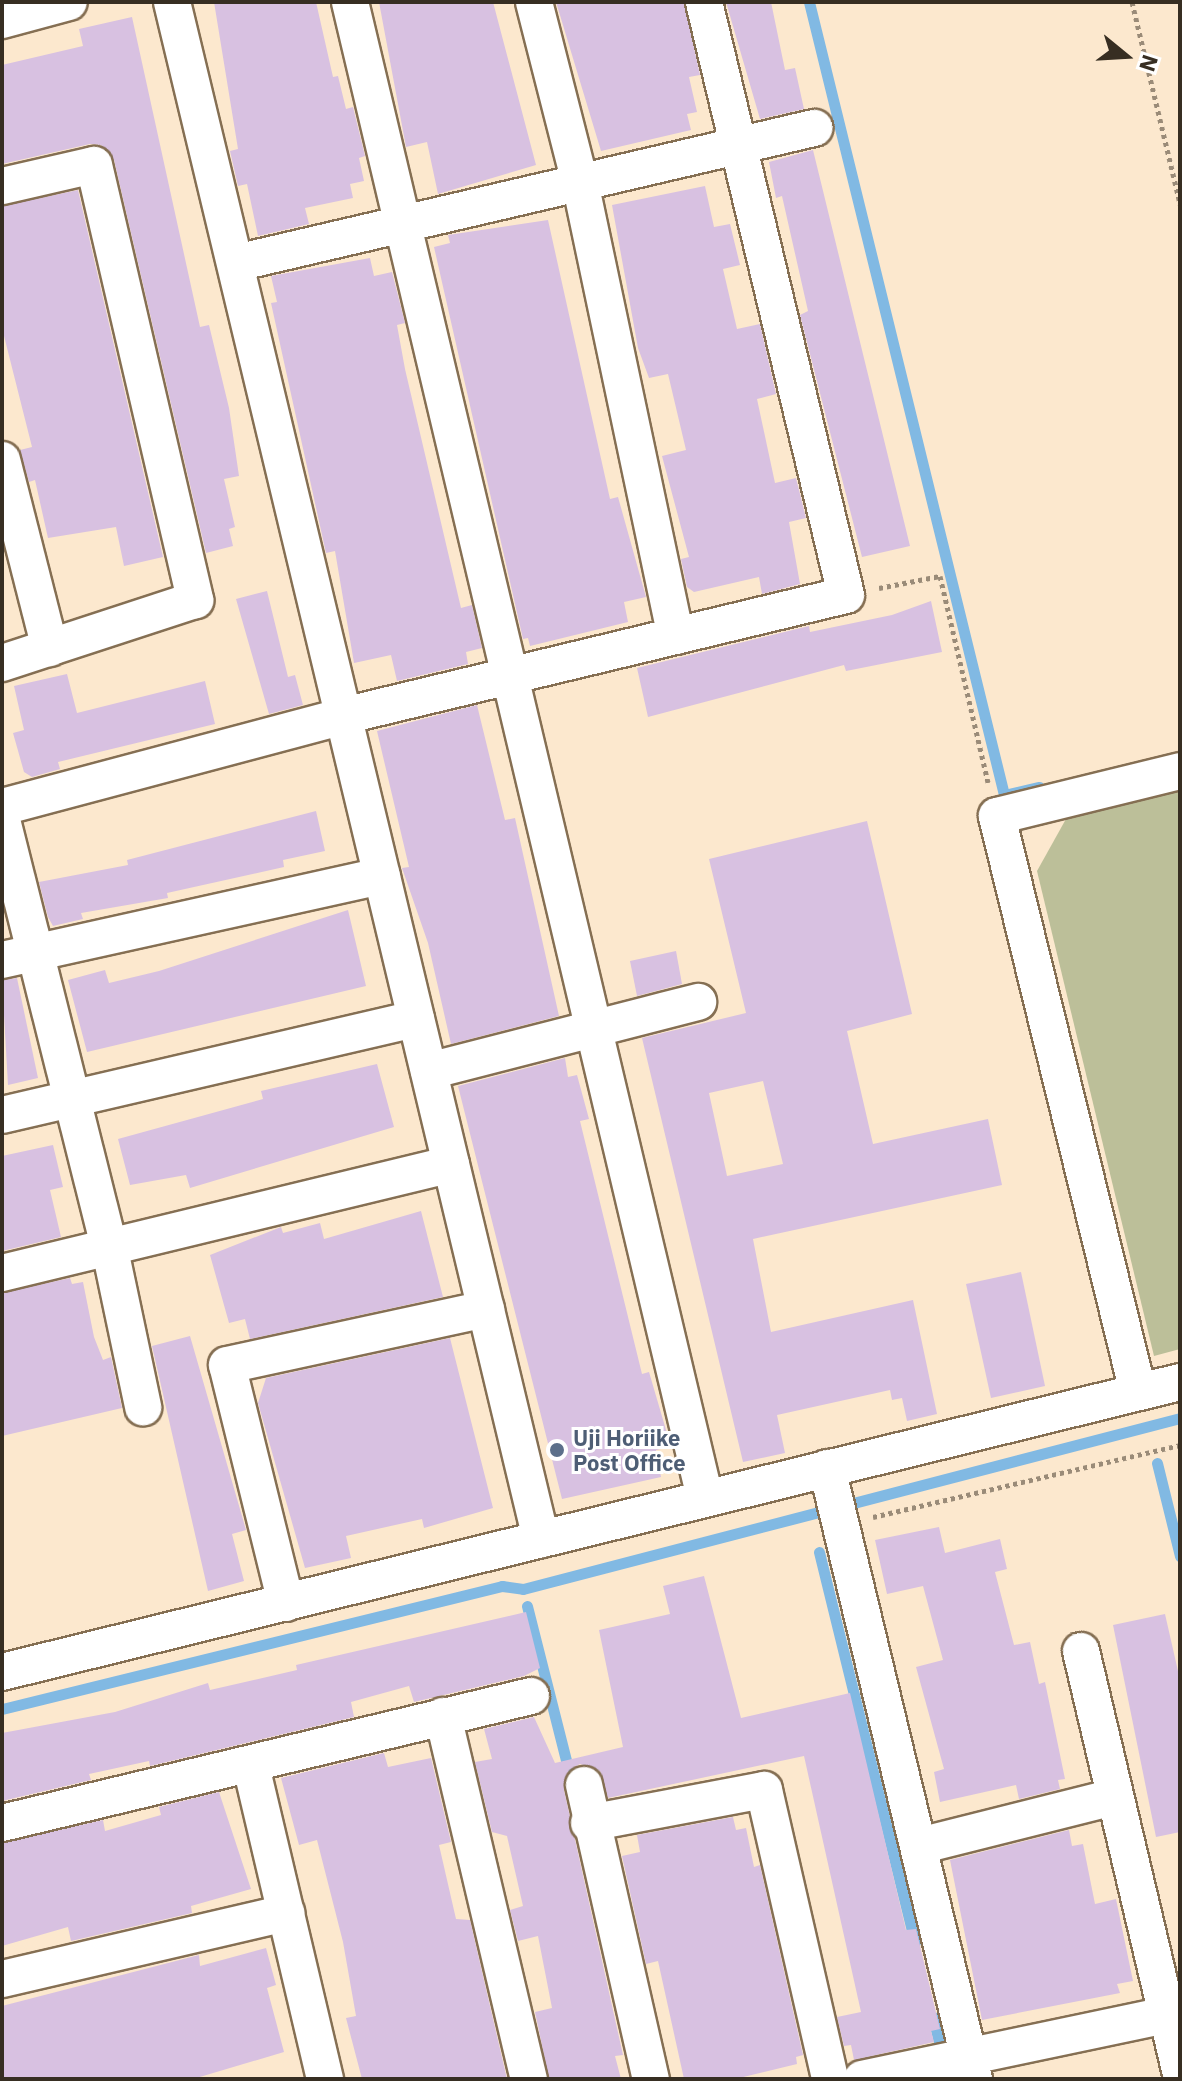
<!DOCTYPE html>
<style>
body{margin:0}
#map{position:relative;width:1182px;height:2081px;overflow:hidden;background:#fce8ce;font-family:"IBM Plex Sans",sans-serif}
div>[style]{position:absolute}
.green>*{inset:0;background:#bcbf99}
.stream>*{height:11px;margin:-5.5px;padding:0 5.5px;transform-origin:5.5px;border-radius:5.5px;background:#81b9e3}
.building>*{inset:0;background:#d8c1e1}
.path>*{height:5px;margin-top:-2.5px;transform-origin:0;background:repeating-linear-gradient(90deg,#9a8b78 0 4px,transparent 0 8px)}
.roads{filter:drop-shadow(2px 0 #856f53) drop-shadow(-2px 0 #856f53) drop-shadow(0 2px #856f53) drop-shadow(0 -2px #856f53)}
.street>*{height:36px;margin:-18px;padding:0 18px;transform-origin:18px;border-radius:18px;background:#fff}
.dots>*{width:22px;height:22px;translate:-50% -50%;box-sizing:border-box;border:4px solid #fff;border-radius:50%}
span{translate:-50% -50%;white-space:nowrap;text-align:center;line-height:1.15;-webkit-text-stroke:6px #fff;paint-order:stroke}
.service-label{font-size:22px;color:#4e5e75;font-weight:700}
.left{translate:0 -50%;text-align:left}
.frame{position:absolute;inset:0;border:4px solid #372e22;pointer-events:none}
.north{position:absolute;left:1086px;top:16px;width:80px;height:80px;-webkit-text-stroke:6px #fff;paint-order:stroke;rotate:108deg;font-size:22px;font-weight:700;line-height:32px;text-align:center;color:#372e22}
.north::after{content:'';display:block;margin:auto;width:28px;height:36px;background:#372e22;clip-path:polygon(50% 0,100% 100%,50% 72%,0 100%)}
</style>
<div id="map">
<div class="green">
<div style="clip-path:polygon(1180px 788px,1180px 1349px,1154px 1356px,1037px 871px,1071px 810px)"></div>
</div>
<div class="stream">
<div style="left:809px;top:2px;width:817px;rotate:76.18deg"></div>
<div style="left:1004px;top:795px;width:36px;rotate:-13deg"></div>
<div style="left:1157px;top:1463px;width:96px;rotate:76.1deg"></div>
<div style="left:819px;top:1552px;width:402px;rotate:76.2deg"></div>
<div style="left:527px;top:1606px;width:188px;rotate:75.8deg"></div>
<div style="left:2px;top:1709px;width:515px;rotate:-13.82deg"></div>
<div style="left:502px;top:1586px;width:21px;rotate:8deg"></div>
<div style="left:523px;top:1589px;width:679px;rotate:-14.59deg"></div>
<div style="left:933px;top:2017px;width:43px;rotate:76.6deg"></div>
</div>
<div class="building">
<div style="clip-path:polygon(214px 2px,316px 2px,333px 77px,338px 76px,346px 109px,353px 107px,365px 156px,359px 158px,364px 181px,350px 184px,353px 198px,305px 208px,309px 224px,258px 236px,247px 184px,238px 186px,230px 151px,238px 149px)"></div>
<div style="clip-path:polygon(379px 2px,493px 2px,536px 165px,438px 194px,427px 142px,406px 147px)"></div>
<div style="clip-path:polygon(556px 2px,684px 2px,700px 75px,689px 77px,697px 112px,687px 114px,691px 130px,601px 151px)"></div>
<div style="clip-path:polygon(726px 2px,771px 2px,785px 70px,795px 68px,804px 109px,760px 119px)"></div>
<div style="clip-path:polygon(132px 17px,200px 327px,209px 325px,229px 408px,239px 476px,224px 479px,235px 527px,229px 529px,233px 546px,206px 553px,114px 160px,101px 145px,90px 144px,2px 164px,2px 65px,83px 46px,79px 29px)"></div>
<div style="clip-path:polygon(813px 150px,910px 546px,862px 557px,800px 315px,808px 311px,782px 196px,776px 198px,769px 162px)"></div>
<div style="clip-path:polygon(705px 186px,714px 227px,730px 224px,740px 265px,723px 269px,737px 329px,760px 324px,776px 394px,757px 399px,775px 483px,796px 478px,806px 518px,789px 522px,800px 584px,762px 594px,759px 577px,694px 592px,687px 587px,681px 559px,689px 557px,662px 456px,686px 450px,668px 374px,649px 378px,638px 348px,612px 205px)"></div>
<div style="clip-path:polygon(78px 190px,163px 557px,124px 566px,116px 527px,48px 538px,35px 480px,29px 482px,20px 450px,32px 447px,2px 328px,2px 206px)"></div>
<div style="clip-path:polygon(548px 220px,610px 499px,618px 497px,646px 597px,624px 602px,628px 622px,530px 646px,528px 638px,523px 639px,434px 247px,450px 243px,448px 235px)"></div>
<div style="clip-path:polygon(370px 258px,374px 276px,392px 272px,405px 323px,397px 325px,405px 369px,461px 608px,472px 605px,482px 648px,466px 652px,468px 664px,397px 681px,391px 655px,354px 663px,335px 551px,326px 553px,271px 303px,277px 302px,271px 276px)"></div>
<div style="clip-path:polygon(267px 591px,288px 677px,295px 675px,303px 705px,269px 714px,236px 599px)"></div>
<div style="clip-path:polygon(931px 601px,942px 652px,846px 671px,844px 665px,648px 717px,637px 668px,809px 626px,810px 632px,892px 615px)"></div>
<div style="clip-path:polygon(67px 674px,77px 713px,205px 681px,215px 724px,58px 762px,60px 769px,32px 777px,24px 772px,13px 733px,24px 730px,14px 686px)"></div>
<div style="clip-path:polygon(477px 705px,505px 820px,515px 818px,559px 1016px,451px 1044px,428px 943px,402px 868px,409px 867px,377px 731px)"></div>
<div style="clip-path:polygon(316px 811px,325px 851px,283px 860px,284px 867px,167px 893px,168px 898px,81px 913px,83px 919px,53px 926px,48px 917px,39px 882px,128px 865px,127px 860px)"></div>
<div style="clip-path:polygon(evenodd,867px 821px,912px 1014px,847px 1031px,873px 1144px,988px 1119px,1002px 1185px,753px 1239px,771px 1332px,913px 1300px,937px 1414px,907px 1421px,902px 1398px,892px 1400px,890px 1390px,777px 1415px,785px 1453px,743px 1462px,642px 1038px,746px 1013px,709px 859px,867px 821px,763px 1081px,783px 1164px,727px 1176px,709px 1093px,763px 1081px)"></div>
<div style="clip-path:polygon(348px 910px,366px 986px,87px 1052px,68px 980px,105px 970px,109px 983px,159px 971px)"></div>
<div style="clip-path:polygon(676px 951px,682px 984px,637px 996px,630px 961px)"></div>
<div style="clip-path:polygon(17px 978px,38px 1078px,8px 1085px,2px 980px)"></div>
<div style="clip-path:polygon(565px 1058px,568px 1077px,577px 1075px,589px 1119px,580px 1121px,642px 1374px,649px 1372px,671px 1447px,656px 1450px,661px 1477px,562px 1499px,458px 1086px)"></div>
<div style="clip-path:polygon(377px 1064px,394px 1127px,190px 1188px,186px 1175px,130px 1185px,118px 1139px,263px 1099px,261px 1091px)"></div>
<div style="clip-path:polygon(53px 1145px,63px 1187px,50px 1190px,61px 1237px,2px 1251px,2px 1156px)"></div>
<div style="clip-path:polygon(421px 1211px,443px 1297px,250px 1339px,245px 1319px,229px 1323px,210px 1255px,281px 1227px,283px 1233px,320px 1223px,324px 1239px)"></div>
<div style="clip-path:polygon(1021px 1272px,1045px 1386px,991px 1398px,966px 1284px)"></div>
<div style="clip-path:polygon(70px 1278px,72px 1284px,83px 1282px,94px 1337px,103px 1360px,111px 1357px,122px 1408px,2px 1436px,2px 1293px)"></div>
<div style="clip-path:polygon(190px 1336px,246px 1530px,232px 1534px,244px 1581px,208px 1591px,152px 1346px)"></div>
<div style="clip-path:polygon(450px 1338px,493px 1508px,424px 1528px,422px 1519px,346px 1536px,351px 1558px,305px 1568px,258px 1403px,266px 1378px)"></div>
<div style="clip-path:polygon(939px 1527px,945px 1553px,1000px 1539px,1007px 1569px,995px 1572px,1014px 1645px,1030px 1642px,1039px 1684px,1045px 1682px,1065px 1779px,1058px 1780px,1060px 1789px,1019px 1799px,1016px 1785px,940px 1802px,934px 1772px,944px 1769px,916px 1667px,943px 1660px,923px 1586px,887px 1594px,875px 1540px)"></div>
<div style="clip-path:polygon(704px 1576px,741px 1718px,850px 1693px,906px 1930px,916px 1929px,940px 2029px,931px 2031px,934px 2042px,854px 2060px,851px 2045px,844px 2046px,837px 2017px,861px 2012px,804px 1756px,608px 1798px,600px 1771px,580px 1764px,569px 1770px,564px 1790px,623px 2055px,615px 2056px,621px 2079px,549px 2079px,535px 2012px,552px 2008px,538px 1936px,518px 1941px,510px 1910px,523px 1906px,507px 1836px,492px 1832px,475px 1762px,492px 1759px,484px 1729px,534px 1717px,555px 1763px,623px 1747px,599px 1630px,670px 1614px,663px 1586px)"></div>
<div style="clip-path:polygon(526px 1612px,540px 1668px,524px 1676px,414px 1702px,409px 1686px,351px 1702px,354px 1717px,150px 1766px,149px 1761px,89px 1774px,91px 1780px,2px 1801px,2px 1733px,115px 1712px,208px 1683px,210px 1690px,297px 1670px,296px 1665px)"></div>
<div style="clip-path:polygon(1165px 1614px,1180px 1680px,1180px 1832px,1156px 1837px,1113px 1625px)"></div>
<div style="clip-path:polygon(384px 1753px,388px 1767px,431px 1758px,451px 1842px,439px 1845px,456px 1919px,470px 1920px,507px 2079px,362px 2079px,346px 2018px,356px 2016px,343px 1942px,317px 1840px,299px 1845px,281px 1778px)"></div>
<div style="clip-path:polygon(219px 1792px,251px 1889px,191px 1906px,192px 1913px,71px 1941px,68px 1927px,2px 1946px,2px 1843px,103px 1820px,105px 1831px,161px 1815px,159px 1807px)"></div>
<div style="clip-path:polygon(733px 1817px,736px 1830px,746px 1828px,754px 1867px,760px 1865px,803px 2055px,796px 2057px,797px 2064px,735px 2079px,684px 2079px,658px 1961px,646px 1964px,622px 1856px,640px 1852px,637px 1835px)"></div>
<div style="clip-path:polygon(1069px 1830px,1072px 1846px,1083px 1844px,1095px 1904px,1116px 1899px,1133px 1981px,1117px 1984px,1120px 1993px,982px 2020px,950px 1860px)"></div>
<div style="clip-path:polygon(266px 1948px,276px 1985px,267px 1988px,284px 2052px,193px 2079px,2px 2079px,2px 2006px,199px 1955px,200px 1966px)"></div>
</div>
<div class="path">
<div style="left:1132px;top:2px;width:208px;rotate:76.6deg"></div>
<div style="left:879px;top:588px;width:62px;rotate:-11.1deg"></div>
<div style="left:940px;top:576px;width:212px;rotate:76.9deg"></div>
<div style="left:873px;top:1517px;width:315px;rotate:-13.2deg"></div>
</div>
<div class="roads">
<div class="street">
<div style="left:172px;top:2px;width:1581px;rotate:76.5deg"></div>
<div style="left:350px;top:2px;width:1538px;rotate:76.65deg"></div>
<div style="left:534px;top:2px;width:186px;rotate:75.7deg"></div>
<div style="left:580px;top:182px;width:464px;rotate:78.1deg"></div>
<div style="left:2px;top:20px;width:69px;rotate:-15deg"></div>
<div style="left:2px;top:186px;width:94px;rotate:-12.9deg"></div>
<div style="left:94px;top:165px;width:447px;rotate:76.9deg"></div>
<div style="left:195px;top:600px;width:203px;rotate:161.9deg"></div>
<div style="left:236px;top:263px;width:594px;rotate:-13.15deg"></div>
<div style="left:2px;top:460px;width:194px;rotate:75.7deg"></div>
<div style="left:2px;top:807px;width:353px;rotate:-14.9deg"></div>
<div style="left:343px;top:716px;width:517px;rotate:-13.53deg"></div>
<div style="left:846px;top:595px;width:610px;rotate:-103.47deg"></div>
<div style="left:2px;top:820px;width:438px;rotate:75.9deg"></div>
<div style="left:109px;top:1245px;width:166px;rotate:78.1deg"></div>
<div style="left:2px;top:960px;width:389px;rotate:-12.5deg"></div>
<div style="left:429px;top:1071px;width:278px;rotate:-14.4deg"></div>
<div style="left:2px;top:1115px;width:425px;rotate:-13.1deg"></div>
<div style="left:2px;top:1273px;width:462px;rotate:-13.6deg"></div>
<div style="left:1138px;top:1392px;width:593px;rotate:-103.76deg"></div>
<div style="left:997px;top:816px;width:188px;rotate:-13.8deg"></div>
<div style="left:827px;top:1468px;width:628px;rotate:76.47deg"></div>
<div style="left:286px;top:1603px;width:245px;rotate:-103.9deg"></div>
<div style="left:227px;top:1365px;width:265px;rotate:-12.2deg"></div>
<div style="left:1081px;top:1651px;width:432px;rotate:76.7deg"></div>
<div style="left:2px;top:1672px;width:1213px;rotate:-13.83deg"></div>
<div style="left:443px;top:1716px;width:373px;rotate:76.7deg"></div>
<div style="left:251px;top:1766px;width:322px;rotate:76.7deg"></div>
<div style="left:584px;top:1785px;width:302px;rotate:77.2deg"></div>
<div style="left:2px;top:1823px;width:544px;rotate:-13.5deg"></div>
<div style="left:589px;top:1823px;width:178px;rotate:-10.7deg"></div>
<div style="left:764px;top:1790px;width:296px;rotate:77.1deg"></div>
<div style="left:919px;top:1846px;width:201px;rotate:-14.1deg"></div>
<div style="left:2px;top:1979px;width:292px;rotate:-13.1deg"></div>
<div style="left:862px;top:2079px;width:325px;rotate:-11.9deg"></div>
</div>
</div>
<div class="dots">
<div style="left:557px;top:1450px;background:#5c6f8a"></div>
</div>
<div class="service-label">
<span class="left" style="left:573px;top:1450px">Uji Horiike<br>Post Office</span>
</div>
<div class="frame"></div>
<div class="north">N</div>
</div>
